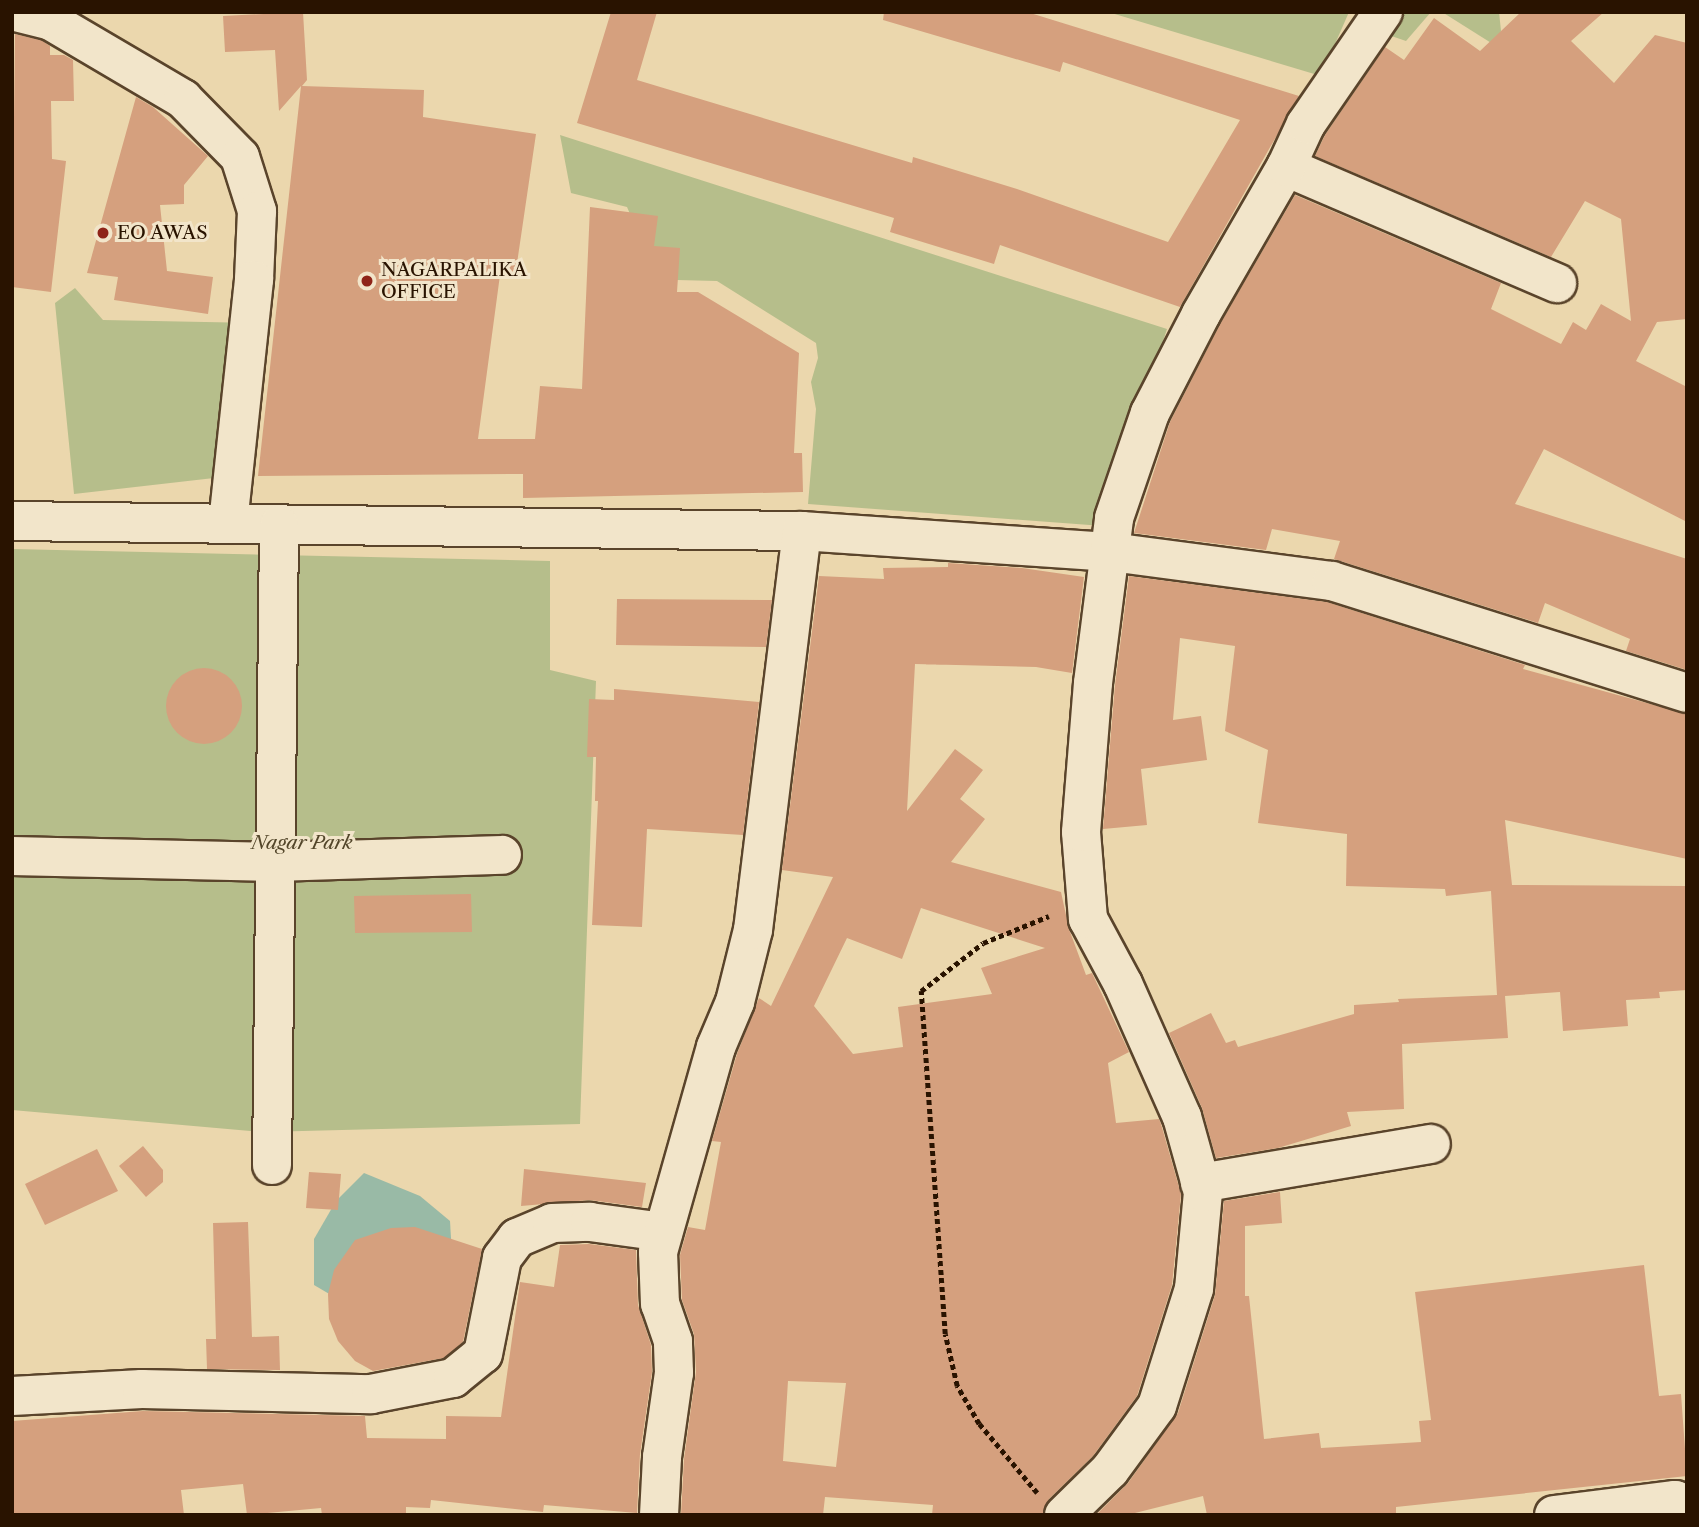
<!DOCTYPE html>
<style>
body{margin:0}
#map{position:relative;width:1699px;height:1527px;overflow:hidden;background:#ebd7ad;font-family:"Libre Caslon Text",serif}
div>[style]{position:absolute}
.green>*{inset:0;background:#b6be8b}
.water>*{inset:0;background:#99baa6}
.building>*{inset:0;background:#d5a07e}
.round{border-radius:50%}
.path>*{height:4.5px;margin-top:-2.25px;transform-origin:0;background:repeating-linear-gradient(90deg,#291300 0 5px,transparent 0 8.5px)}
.roads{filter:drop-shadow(2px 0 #5a442b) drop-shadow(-2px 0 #5a442b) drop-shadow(0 2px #5a442b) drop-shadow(0 -2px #5a442b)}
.minor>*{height:38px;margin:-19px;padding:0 19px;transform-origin:19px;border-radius:19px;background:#f2e5ca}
.dots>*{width:19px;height:19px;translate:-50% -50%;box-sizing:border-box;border:4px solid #f2e5ca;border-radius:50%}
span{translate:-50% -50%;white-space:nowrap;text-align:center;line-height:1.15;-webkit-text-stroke:6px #f2e5ca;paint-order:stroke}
.poi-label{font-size:19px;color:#291300}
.left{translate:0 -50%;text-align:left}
.park-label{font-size:19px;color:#53462a;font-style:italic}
.frame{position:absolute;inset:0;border:14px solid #291300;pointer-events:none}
</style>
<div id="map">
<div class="green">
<div style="clip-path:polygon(1108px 12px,1349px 12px,1321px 76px)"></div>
<div style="clip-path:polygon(1366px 12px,1431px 12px,1406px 41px,1359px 25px)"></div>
<div style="clip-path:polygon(1442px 12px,1499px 12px,1501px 31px,1496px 46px)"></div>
<div style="clip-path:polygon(560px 135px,1167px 329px,1103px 526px,808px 504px,816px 409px,811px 382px,818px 358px,816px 343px,717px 281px,677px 280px,652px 265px,627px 207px,571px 193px)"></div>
<div style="clip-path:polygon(75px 288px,103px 320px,260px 323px,249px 474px,74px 494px,55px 303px)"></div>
<div style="clip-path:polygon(12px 549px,550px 561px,550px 670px,596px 681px,580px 1124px,263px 1132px,12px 1110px)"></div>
</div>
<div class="water">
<div style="clip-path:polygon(364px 1173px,420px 1196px,450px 1221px,453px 1273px,331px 1295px,314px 1285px,314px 1239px,336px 1201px)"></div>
</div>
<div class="building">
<div style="clip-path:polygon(303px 12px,307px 80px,302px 86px,424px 90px,423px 117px,536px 134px,515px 277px,500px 275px,478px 439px,535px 439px,540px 386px,582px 389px,590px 207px,658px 216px,654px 246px,680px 248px,677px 292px,698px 292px,799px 353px,794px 453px,802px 453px,803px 492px,523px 498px,523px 474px,258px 476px,301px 86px,279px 111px,275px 50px,225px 52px,223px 16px)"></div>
<div style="clip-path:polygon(611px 12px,657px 12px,637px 80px,912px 163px,913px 157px,1017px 189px,1168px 242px,1240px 120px,1063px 62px,1060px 72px,883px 20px,884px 12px,1027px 12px,1299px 96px,1180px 307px,1000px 245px,994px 264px,890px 232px,894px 218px,577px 123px)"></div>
<div style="clip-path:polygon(1521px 12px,1604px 12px,1571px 41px,1614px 83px,1655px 35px,1687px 43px,1687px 319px,1657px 322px,1636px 361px,1687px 387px,1687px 522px,1544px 449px,1515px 504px,1687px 559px,1687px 670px,1626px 651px,1630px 639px,1545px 603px,1538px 623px,1334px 559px,1340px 541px,1272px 529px,1266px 550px,1134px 533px,1170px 422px,1220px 324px,1295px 195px,1501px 283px,1491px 309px,1561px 344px,1573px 322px,1586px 330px,1601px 304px,1631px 321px,1621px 219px,1585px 201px,1551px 257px,1315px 156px,1325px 135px,1385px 47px,1404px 60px,1434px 18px,1480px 51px)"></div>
<div style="clip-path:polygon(15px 34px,41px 40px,50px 46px,50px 55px,64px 55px,73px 60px,74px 101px,51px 101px,52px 159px,66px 161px,51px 292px,12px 287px)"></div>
<div style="clip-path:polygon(136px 97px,153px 107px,208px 156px,184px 185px,184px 204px,160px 205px,167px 271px,213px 277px,208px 314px,114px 300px,118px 277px,87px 273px)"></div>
<div style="clip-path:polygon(evenodd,948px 563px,1022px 568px,1084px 577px,1072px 673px,1036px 667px,915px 664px,907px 811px,955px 749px,983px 770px,960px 799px,985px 819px,951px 862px,1061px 892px,1069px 929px,1086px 975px,1092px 973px,1129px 1052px,1108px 1063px,1116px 1123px,1159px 1119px,1161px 1124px,1181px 1194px,1172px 1285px,1137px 1396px,1093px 1456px,1049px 1499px,1043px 1515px,932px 1515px,933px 1505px,825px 1497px,823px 1515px,681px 1515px,684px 1459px,696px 1372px,694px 1334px,682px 1300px,680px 1255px,688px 1227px,705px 1230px,721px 1142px,712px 1141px,737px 1054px,759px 998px,771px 1006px,833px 877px,782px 870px,819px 576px,884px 579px,883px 568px,948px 567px,948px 563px,921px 908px,1045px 948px,981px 968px,992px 994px,898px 1007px,903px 1047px,853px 1054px,814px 1006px,847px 938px,902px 959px,921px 908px,948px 563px,788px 1381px,846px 1383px,836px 1467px,783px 1461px,788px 1381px)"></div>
<div style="clip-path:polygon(1129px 576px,1327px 602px,1525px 665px,1523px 669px,1687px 714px,1687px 859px,1505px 820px,1512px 885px,1687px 886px,1687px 990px,1659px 992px,1660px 998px,1626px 1000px,1628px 1026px,1563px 1031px,1560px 992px,1505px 996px,1508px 1038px,1402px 1044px,1404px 1109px,1347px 1112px,1351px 1126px,1278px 1148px,1216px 1158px,1202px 1108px,1169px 1033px,1211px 1013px,1226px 1043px,1235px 1040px,1238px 1047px,1354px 1014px,1354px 1005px,1399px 1002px,1398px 999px,1497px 995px,1491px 891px,1446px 896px,1445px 889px,1346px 886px,1347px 834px,1258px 823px,1268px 750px,1225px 731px,1235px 646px,1180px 638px,1173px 720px,1201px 716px,1207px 760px,1141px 769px,1147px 825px,1103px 829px,1115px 685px)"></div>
<div style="clip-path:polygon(617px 599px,772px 600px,766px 647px,616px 645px)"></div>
<div class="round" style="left:166px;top:668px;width:76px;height:76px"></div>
<div style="clip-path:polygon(614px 689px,759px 702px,743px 835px,647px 829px,642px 927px,592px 925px,598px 801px,595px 801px,596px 757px,587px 757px,589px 699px,614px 700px)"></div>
<div style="clip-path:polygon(471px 894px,472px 932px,355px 933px,354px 896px)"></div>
<div style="clip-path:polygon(143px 1146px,163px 1170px,163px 1182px,146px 1197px,119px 1166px)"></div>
<div style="clip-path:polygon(97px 1149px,118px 1191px,45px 1225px,25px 1184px)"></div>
<div style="clip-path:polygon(524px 1169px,646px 1183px,642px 1207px,590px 1200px,521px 1206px)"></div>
<div style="clip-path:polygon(309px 1172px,341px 1174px,338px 1210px,306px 1208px)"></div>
<div style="clip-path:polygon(1280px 1192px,1282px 1223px,1245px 1226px,1245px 1296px,1249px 1296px,1264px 1439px,1319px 1433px,1321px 1448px,1421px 1442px,1419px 1421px,1431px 1420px,1415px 1292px,1644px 1265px,1659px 1396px,1681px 1394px,1687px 1476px,1396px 1507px,1396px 1513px,1207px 1515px,1203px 1496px,1127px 1515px,1096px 1515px,1128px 1483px,1178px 1413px,1215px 1295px,1224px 1201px)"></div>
<div style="clip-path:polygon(248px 1222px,252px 1337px,279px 1336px,280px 1370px,207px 1369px,206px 1339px,216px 1339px,213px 1223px)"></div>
<div style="clip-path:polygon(415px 1227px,482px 1249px,463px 1342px,444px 1358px,373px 1371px,355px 1361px,338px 1341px,329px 1319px,328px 1294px,334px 1270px,355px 1240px,391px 1228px)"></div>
<div style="clip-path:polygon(589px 1244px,636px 1250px,638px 1305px,651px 1345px,652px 1372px,640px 1454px,637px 1513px,544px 1505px,543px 1512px,431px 1500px,430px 1508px,406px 1507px,406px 1515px,322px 1515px,321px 1508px,247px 1515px,243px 1484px,181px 1490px,184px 1515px,12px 1515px,12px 1421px,143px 1411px,365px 1416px,367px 1438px,446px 1439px,446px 1416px,501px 1417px,520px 1282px,554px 1287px,560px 1245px)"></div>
</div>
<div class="path">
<div style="left:1037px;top:1493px;width:90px;rotate:-130deg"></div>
<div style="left:979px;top:1424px;width:44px;rotate:-120.1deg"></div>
<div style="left:957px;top:1386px;width:53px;rotate:-103deg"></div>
<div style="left:945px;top:1334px;width:344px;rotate:-94deg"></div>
<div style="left:921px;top:991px;width:78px;rotate:-37.7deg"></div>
<div style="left:983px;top:943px;width:71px;rotate:-22.2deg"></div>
</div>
<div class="roads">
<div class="minor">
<div style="left:16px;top:12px;width:34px;rotate:14deg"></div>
<div style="left:49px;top:20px;width:156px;rotate:30.5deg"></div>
<div style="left:183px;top:99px;width:81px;rotate:45.5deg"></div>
<div style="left:240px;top:157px;width:57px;rotate:72.5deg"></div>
<div style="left:257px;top:211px;width:69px;rotate:92.5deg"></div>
<div style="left:254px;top:280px;width:245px;rotate:96.1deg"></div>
<div style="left:1286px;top:167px;width:295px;rotate:23.2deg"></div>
<div style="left:12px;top:521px;width:790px;rotate:0.73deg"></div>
<div style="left:802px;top:531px;width:310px;rotate:3.9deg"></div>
<div style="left:1111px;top:552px;width:223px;rotate:7.5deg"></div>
<div style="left:1332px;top:581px;width:372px;rotate:17.5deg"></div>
<div style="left:12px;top:856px;width:263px;rotate:1.3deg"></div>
<div style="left:275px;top:862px;width:227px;rotate:-1.8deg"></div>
<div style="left:272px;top:1165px;width:640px;rotate:-89.37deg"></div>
<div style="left:1200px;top:1183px;width:234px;rotate:-9.6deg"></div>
<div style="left:12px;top:1396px;width:130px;rotate:-3.1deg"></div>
<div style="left:142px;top:1389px;width:229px;rotate:1.3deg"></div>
<div style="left:371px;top:1394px;width:84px;rotate:-11deg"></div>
<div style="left:453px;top:1378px;width:38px;rotate:-39deg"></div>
<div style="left:483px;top:1354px;width:98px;rotate:-78.8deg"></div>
<div style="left:502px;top:1258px;width:25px;rotate:-53deg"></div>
<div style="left:517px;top:1238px;width:38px;rotate:-23deg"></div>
<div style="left:552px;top:1223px;width:38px;rotate:-2deg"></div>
<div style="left:590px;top:1222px;width:74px;rotate:7.8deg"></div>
<div style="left:659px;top:1515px;width:58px;rotate:-87deg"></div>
<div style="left:662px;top:1457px;width:85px;rotate:-81.9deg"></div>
<div style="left:674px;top:1373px;width:32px;rotate:-92deg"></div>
<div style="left:673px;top:1341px;width:39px;rotate:-109deg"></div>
<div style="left:660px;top:1304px;width:52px;rotate:-92.2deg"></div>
<div style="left:658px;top:1252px;width:213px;rotate:-74.2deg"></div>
<div style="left:716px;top:1047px;width:49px;rotate:-67.1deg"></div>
<div style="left:735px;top:1002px;width:74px;rotate:-76deg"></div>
<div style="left:753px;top:930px;width:402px;rotate:-83deg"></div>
<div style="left:1064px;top:1515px;width:64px;rotate:-44.4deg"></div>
<div style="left:1110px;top:1470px;width:79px;rotate:-53.7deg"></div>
<div style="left:1157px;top:1406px;width:123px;rotate:-72.5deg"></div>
<div style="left:1194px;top:1289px;width:97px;rotate:-84.7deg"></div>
<div style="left:1203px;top:1192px;width:78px;rotate:-105.6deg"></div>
<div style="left:1182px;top:1117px;width:145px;rotate:-113.9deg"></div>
<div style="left:1123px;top:984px;width:74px;rotate:-118.3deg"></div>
<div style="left:1088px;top:919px;width:87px;rotate:-94.6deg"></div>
<div style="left:1081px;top:832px;width:149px;rotate:-85.4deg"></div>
<div style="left:1093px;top:683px;width:166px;rotate:-82.7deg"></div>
<div style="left:1114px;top:518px;width:111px;rotate:-71.1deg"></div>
<div style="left:1150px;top:413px;width:111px;rotate:-62.7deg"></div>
<div style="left:1201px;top:314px;width:170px;rotate:-60deg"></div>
<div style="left:1286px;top:167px;width:47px;rotate:-65.1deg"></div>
<div style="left:1306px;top:124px;width:136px;rotate:-55.5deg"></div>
<div style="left:1554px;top:1515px;width:122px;rotate:-7.1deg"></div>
<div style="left:1675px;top:1500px;width:13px;rotate:18deg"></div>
</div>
</div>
<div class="dots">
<div style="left:103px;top:233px;background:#8f2418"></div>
<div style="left:367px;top:281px;background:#8f2418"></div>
</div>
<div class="poi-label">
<span class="left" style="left:117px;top:233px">EO AWAS</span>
<span class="left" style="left:381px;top:281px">NAGARPALIKA<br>OFFICE</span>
</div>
<div class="park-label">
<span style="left:302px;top:843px">Nagar Park</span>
</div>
<div class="frame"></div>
</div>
